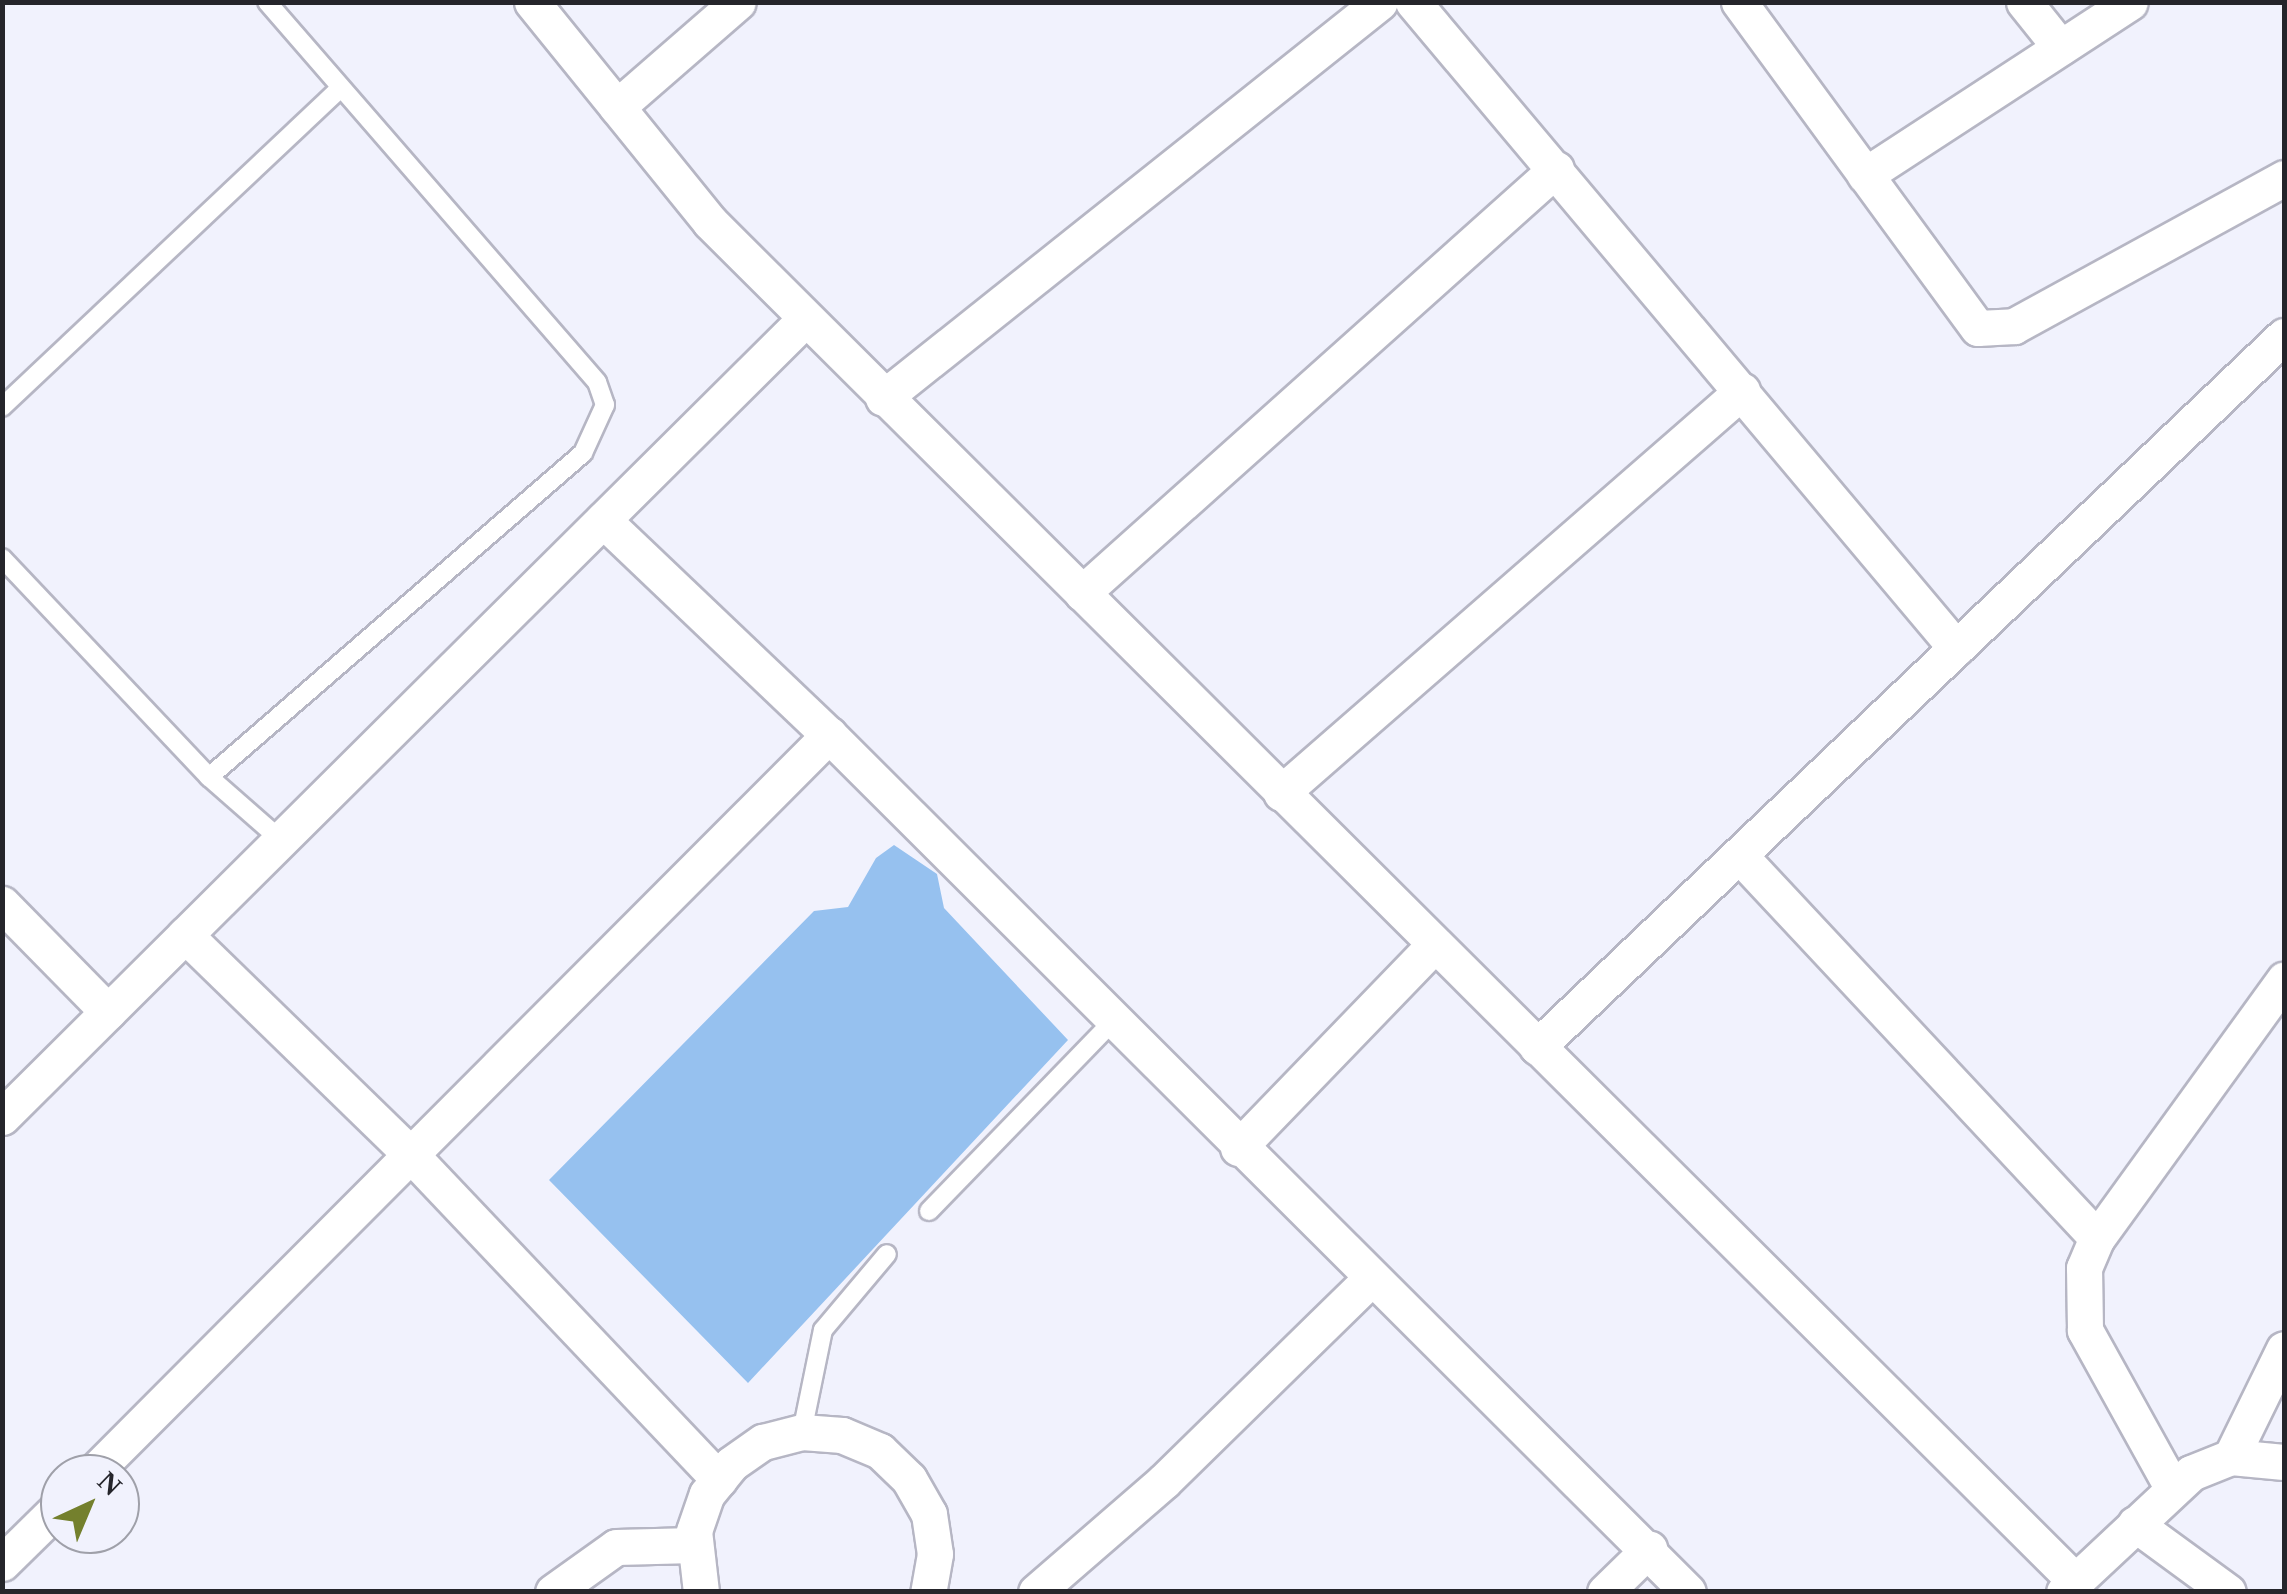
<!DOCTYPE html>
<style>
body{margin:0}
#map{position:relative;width:2287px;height:1594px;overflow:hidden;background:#f1f2fd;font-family:"Times New Roman",serif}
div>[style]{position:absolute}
.building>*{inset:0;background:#96c1ef}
.roads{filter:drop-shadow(2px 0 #b6b6c4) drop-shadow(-2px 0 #b6b6c4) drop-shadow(0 2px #b6b6c4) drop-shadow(0 -2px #b6b6c4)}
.lane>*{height:18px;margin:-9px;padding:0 9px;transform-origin:9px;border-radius:9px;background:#fff}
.street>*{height:35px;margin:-17.5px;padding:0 17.5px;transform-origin:17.5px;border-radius:17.5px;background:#fff}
span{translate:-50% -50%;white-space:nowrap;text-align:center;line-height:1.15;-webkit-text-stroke:8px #f1f2fd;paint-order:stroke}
.frame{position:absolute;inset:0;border:5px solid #25252b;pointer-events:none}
.north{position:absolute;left:40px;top:1454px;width:100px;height:100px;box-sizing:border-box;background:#f1f2fd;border:2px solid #9fa0a9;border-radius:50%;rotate:44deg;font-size:28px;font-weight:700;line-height:40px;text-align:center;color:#25252b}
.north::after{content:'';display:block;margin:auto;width:35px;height:45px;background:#74802d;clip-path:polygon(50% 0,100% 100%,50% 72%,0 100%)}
</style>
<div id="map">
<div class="building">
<div style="clip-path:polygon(894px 845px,937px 874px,944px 908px,1068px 1040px,748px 1383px,549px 1180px,814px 911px,848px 907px,876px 858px)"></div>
</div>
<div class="roads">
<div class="lane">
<div style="left:2px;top:407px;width:465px;rotate:-43.3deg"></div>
<div style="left:2px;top:558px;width:301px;rotate:46.6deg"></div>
<div style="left:209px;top:777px;width:96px;rotate:41.2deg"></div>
<div style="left:209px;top:777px;width:495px;rotate:-40.9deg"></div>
<div style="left:583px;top:453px;width:53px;rotate:-65.4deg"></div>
<div style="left:605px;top:405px;width:24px;rotate:-109deg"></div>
<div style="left:597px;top:382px;width:503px;rotate:-130.97deg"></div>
<div style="left:929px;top:1211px;width:264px;rotate:-45.9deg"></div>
<div style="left:802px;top:1432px;width:104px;rotate:-78.4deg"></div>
<div style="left:823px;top:1330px;width:99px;rotate:-49.9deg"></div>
</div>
<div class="street">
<div style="left:532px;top:2px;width:283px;rotate:51deg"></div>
<div style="left:710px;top:222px;width:1925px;rotate:44.87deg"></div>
<div style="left:1413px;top:2px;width:844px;rotate:49.95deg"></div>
<div style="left:1739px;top:2px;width:404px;rotate:53.8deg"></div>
<div style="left:1978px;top:328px;width:36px;rotate:-3deg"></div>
<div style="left:2014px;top:326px;width:308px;rotate:-28.7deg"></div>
<div style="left:2024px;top:2px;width:58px;rotate:51.3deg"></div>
<div style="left:617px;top:107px;width:160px;rotate:-41deg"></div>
<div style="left:1865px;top:175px;width:316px;rotate:-33.1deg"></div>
<div style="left:883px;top:398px;width:635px;rotate:-38.55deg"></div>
<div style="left:603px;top:520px;width:312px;rotate:43.6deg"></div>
<div style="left:1082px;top:593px;width:636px;rotate:-41.81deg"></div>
<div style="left:1281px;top:793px;width:612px;rotate:-41.09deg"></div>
<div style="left:1739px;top:855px;width:524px;rotate:46.93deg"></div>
<div style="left:2px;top:904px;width:151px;rotate:45.5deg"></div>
<div style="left:185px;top:935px;width:317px;rotate:44.2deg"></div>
<div style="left:412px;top:1156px;width:446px;rotate:46.5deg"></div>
<div style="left:1537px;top:1047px;width:1031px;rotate:-43.59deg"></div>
<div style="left:2px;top:1117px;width:1133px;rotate:-44.82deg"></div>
<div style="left:1238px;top:1148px;width:282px;rotate:-46deg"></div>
<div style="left:2231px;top:1457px;width:120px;rotate:-63.9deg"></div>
<div style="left:92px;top:1474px;width:1044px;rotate:-45.08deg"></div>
<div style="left:829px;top:735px;width:1213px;rotate:44.93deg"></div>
<div style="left:2173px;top:1489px;width:182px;rotate:-119deg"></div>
<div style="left:2085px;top:1330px;width:62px;rotate:-90.9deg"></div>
<div style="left:2084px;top:1268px;width:33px;rotate:-67deg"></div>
<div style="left:2097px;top:1238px;width:319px;rotate:-54.1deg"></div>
<div style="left:2135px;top:1524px;width:115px;rotate:36.2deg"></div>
<div style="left:2px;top:1563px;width:81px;rotate:-44.5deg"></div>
<div style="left:553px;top:1592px;width:77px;rotate:-35.5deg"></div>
<div style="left:616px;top:1547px;width:78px;rotate:-1.5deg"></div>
<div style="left:701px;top:1592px;width:61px;rotate:-96.5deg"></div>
<div style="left:694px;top:1531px;width:39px;rotate:-71deg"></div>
<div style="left:707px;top:1494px;width:38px;rotate:-51deg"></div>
<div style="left:731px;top:1464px;width:39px;rotate:-35deg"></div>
<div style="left:763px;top:1442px;width:40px;rotate:-14.4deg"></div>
<div style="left:802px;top:1432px;width:40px;rotate:4.3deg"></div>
<div style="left:842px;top:1435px;width:41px;rotate:22.8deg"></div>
<div style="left:880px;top:1451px;width:40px;rotate:44deg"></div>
<div style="left:909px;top:1479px;width:40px;rotate:60.3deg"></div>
<div style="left:929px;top:1514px;width:40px;rotate:81.5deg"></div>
<div style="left:935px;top:1554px;width:39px;rotate:100deg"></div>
<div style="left:1036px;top:1592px;width:169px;rotate:-40.9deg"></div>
<div style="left:1164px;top:1481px;width:287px;rotate:-44.4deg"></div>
<div style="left:1605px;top:1592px;width:62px;rotate:-44.3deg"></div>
<div style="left:2064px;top:1592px;width:174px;rotate:-43.1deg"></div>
<div style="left:2191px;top:1473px;width:43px;rotate:-21.8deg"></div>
<div style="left:2231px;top:1457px;width:53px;rotate:5.4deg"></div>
</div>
</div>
<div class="frame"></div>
<div class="north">N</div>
</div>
